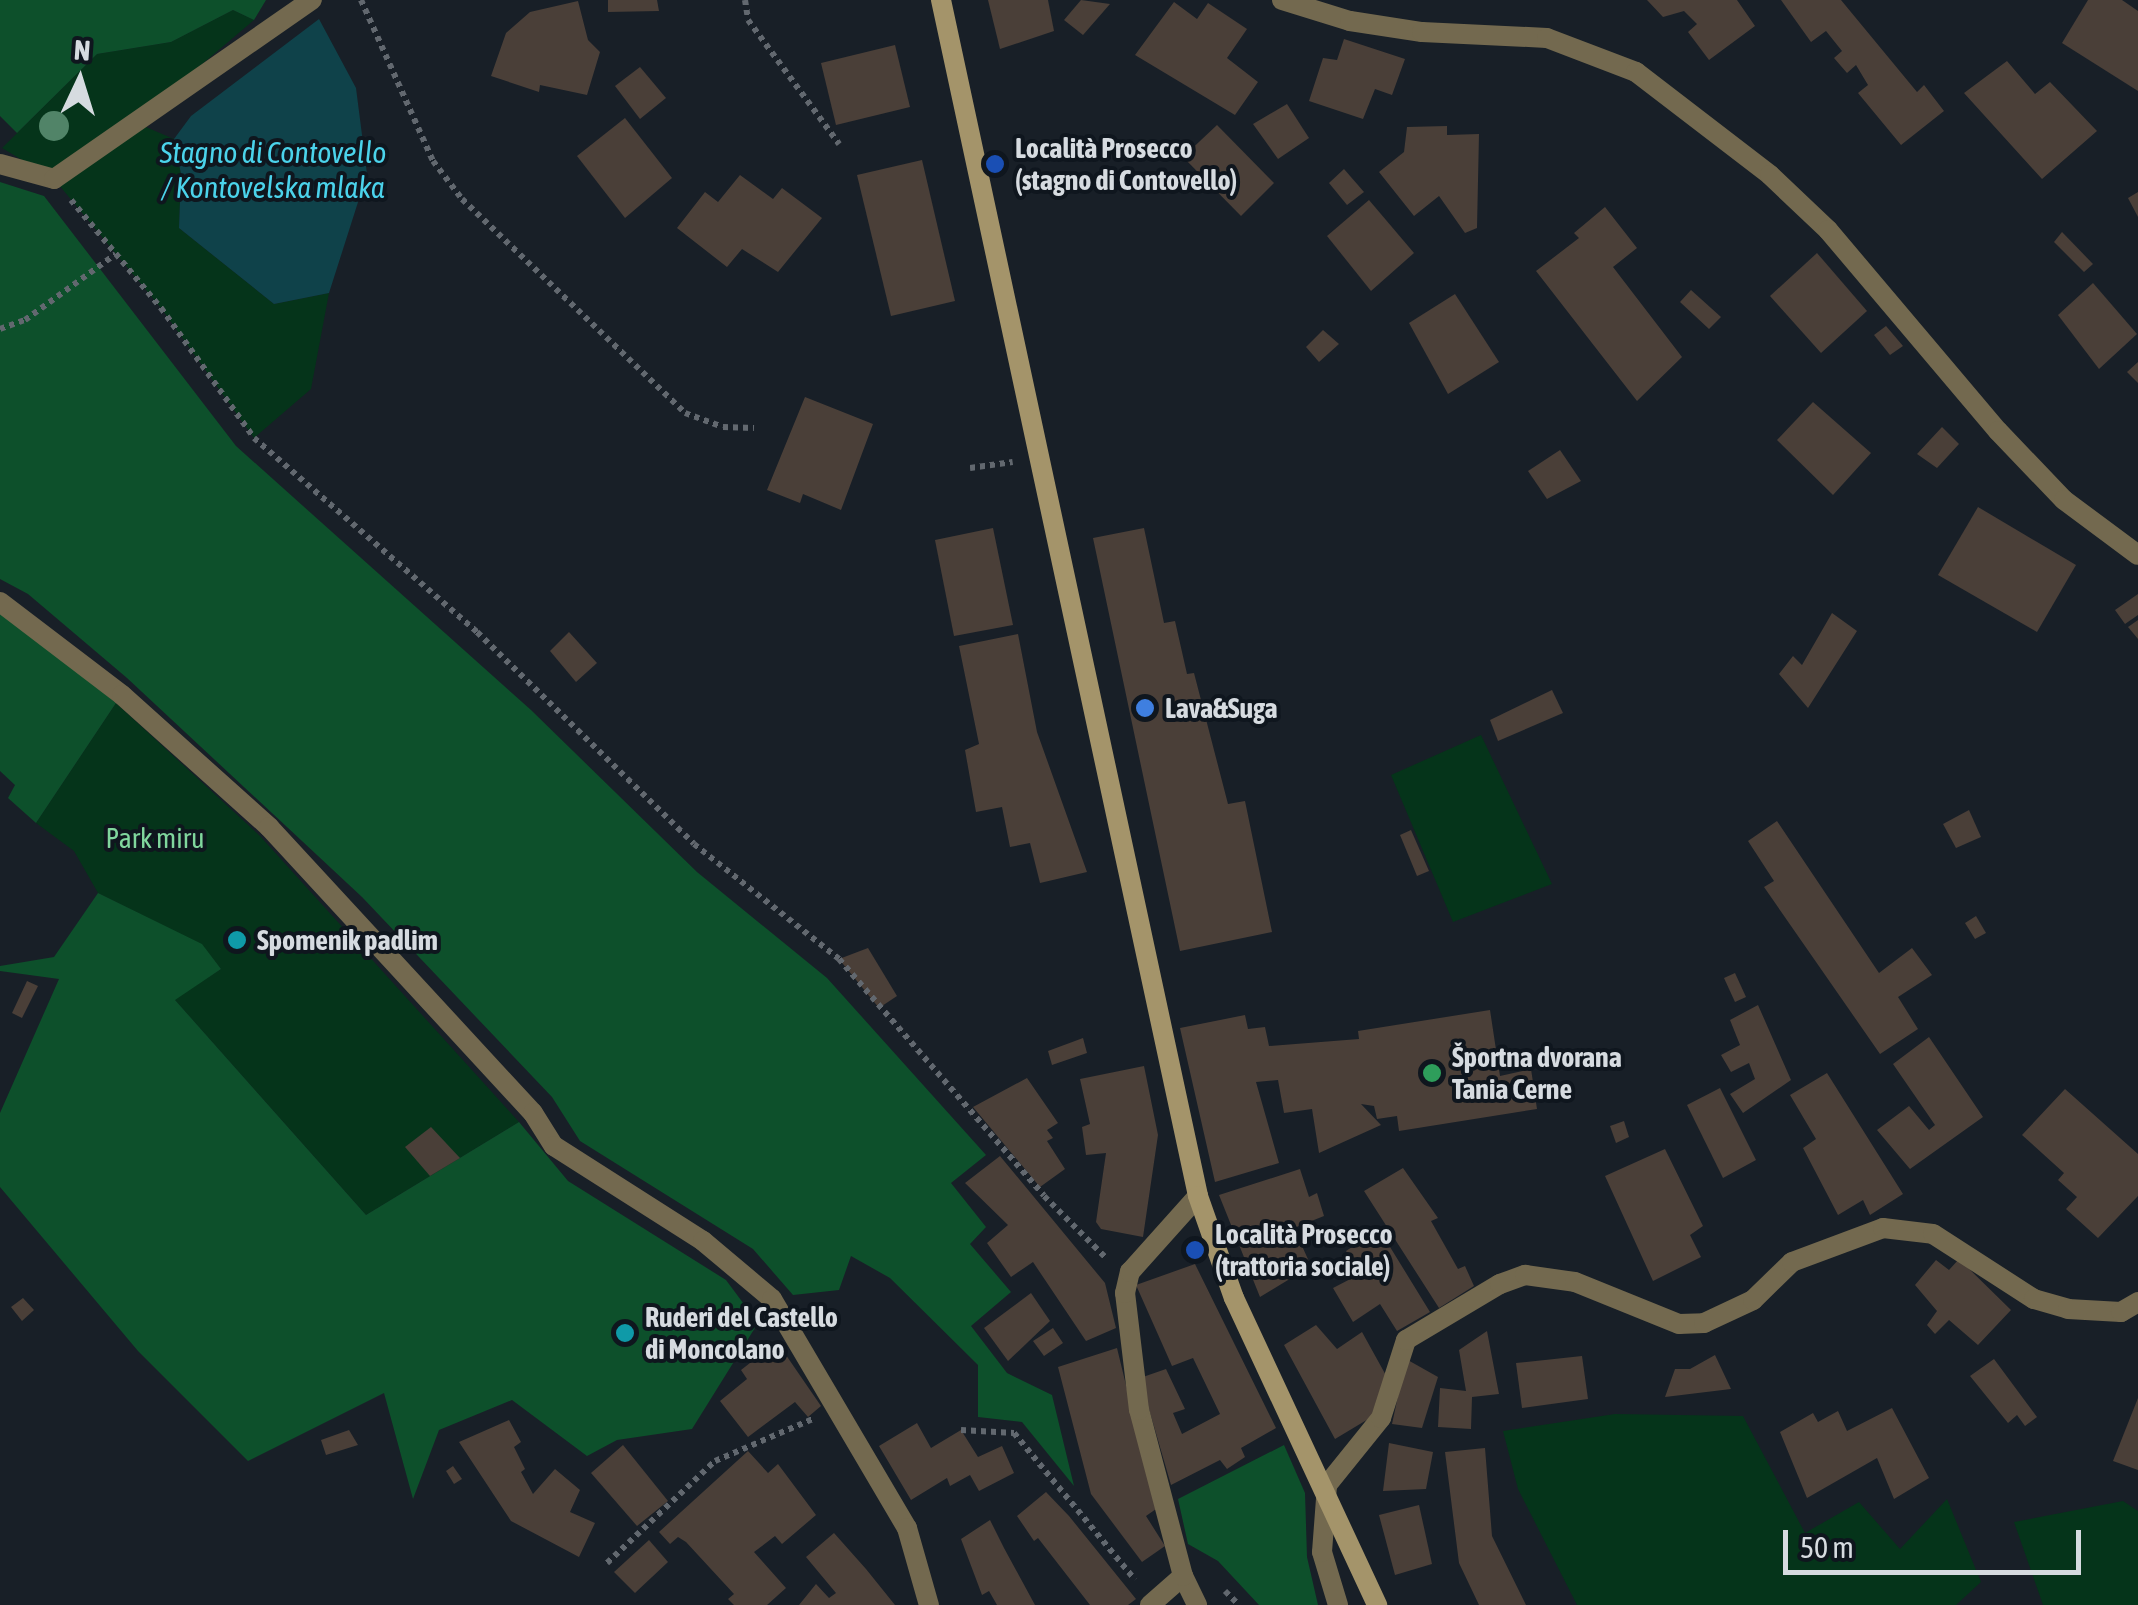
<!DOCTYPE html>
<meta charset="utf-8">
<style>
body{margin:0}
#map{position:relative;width:2138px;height:1605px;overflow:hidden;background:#181f27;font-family:"Asap Condensed",sans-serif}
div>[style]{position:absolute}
.green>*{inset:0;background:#05341a}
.forest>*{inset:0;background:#0d502b}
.water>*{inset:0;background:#0f424a}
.building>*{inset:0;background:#4a3f38}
.path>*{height:6px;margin-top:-3px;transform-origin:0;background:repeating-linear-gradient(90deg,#62686f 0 5px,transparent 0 10px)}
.street>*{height:20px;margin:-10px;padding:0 10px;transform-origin:10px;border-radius:10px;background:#73694f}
.secondary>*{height:20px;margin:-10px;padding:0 10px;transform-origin:10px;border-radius:10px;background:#a4946a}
.trees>*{width:30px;height:30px;margin:-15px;border-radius:50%;background:#518468}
.dots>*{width:28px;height:28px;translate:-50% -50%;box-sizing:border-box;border:5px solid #0f161e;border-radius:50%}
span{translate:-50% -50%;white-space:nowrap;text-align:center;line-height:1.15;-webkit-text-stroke:8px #0f161e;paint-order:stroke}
.poi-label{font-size:28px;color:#d6dbe0;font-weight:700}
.left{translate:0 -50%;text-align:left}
.park-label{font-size:28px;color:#80d79d}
.water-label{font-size:30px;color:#4bd3eb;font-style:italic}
.north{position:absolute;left:30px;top:30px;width:100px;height:100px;-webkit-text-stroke:8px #0f161e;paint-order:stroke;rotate:4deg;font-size:28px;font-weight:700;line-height:40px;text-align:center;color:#d6dbe0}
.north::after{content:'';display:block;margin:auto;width:35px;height:45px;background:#d6dbe0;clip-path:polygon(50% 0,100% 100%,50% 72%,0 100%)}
.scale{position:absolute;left:1783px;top:1530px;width:298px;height:45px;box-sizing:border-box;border:5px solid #d6dbe0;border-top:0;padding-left:12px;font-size:30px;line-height:35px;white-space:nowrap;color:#d6dbe0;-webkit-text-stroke:8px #0f161e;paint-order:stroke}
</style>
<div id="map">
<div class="green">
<div style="clip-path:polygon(233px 10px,254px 20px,134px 122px,174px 139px,181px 174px,179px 228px,274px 304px,329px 293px,311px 389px,254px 438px,161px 308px,54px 179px,2px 148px,97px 54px,171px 42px)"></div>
<div style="clip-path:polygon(116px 703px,260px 836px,519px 1122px,366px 1215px,174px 999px,221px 969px,202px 945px,98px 893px,74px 851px,36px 823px)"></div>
<div style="clip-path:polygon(1481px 735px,1552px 884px,1453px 922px,1391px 775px)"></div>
<div style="clip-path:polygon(1615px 1414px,1743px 1416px,1805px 1533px,1859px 1502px,1900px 1549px,1947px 1499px,1981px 1582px,1956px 1605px,1577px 1605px,1518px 1489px,1503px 1431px)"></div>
<div style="clip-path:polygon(2123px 1501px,2138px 1511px,2138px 1605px,2043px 1605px,2014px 1522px)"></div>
</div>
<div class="forest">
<div style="clip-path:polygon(0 0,266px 0,254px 20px,233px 10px,171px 42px,97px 54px,17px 133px,0 116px)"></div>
<div style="clip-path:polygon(0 182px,44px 196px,236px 446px,531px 710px,697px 872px,827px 978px,986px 1155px,951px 1183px,986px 1227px,970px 1244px,1011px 1292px,971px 1326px,1007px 1373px,1052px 1395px,1074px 1486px,1022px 1422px,978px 1417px,978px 1365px,890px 1278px,851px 1256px,839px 1290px,793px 1295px,753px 1249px,580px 1141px,552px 1097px,362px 897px,127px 678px,28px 594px,0 579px)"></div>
<div style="clip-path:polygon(0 614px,16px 619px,116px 703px,36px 823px,8px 798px,15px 785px,0 771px)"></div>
<div style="clip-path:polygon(98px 893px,202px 944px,221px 969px,175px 1000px,366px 1215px,519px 1122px,568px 1181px,726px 1280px,758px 1323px,692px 1429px,617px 1440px,587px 1456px,512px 1400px,439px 1430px,413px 1499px,384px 1393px,248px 1461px,138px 1351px,0 1187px,0 1113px,59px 979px,0 971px,0 966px,54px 957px)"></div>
<div style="clip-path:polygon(1284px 1445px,1305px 1493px,1307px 1557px,1318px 1605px,1259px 1605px,1218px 1561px,1188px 1544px,1178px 1499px)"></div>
</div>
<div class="water">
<div style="clip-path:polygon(319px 19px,356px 88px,367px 174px,329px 293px,274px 304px,179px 228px,181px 174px,174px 139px,191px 116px)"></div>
</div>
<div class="building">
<div style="clip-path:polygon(608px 0,657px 0,659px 11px,608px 12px)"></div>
<div style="clip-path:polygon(988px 0,1048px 0,1054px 31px,1000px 49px)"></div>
<div style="clip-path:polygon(1081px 0,1110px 4px,1083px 35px,1064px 20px)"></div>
<div style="clip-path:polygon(1647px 0,1737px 0,1755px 26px,1709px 60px,1688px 32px,1697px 24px,1684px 11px,1663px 17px)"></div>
<div style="clip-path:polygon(1781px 0,1841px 0,1917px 92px,1924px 85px,1944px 111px,1901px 145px,1858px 93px,1868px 85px,1856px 65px,1847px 73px,1834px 58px,1842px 51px,1826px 31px,1811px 42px)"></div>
<div style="clip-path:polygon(2088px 0,2122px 0,2138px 11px,2138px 91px,2062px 43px)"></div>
<div style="clip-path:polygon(578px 1px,588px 40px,600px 52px,587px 95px,540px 85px,539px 92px,491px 76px,506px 33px,530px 12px)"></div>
<div style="clip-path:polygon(1174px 2px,1197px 19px,1208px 3px,1247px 29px,1227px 58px,1258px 82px,1235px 115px,1135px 55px)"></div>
<div style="clip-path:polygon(1344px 39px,1405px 59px,1392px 95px,1375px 89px,1363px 119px,1309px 101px,1323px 58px,1337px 60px)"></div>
<div style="clip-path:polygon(895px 45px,910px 107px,836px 125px,821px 63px)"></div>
<div style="clip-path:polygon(2007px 61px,2035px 94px,2050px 82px,2097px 131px,2042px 179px,1964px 93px)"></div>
<div style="clip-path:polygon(640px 67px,666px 98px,640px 119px,615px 86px)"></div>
<div style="clip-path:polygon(1287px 104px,1309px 138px,1278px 159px,1253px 124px)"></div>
<div style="clip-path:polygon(625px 118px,672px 178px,625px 218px,577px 156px)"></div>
<div style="clip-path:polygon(1217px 125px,1274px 183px,1241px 216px,1183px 157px)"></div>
<div style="clip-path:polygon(1447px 126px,1447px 135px,1479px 134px,1477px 228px,1465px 233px,1439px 196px,1414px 216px,1379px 172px,1404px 152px,1407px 127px)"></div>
<div style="clip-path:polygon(922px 160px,955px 301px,891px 316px,857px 175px)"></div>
<div style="clip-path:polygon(1344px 169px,1364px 192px,1347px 205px,1329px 183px)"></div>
<div style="clip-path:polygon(740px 175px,773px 199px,782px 188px,822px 218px,778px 272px,742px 249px,727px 267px,677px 228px,705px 192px,718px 202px)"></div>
<div style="clip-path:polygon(2138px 192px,2138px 217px,2128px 198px)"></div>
<div style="clip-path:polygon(1369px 200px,1414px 253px,1371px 291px,1327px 236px)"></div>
<div style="clip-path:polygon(1605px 207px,1637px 248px,1613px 267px,1682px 357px,1637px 401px,1536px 271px,1579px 238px,1574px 233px)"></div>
<div style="clip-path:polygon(2062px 232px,2093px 264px,2084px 272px,2054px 242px)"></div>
<div style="clip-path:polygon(1817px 253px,1867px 311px,1821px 353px,1770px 296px)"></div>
<div style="clip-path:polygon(2093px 283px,2137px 334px,2099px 369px,2058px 315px)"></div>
<div style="clip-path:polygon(1691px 290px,1721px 317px,1709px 329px,1680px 302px)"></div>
<div style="clip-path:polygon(1455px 294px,1499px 362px,1448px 394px,1409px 323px)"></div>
<div style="clip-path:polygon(1886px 326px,1903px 346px,1890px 355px,1874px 335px)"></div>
<div style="clip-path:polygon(1323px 330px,1339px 344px,1319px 362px,1306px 347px)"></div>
<div style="clip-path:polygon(2138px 362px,2138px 383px,2127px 372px)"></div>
<div style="clip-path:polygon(805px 397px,873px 424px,841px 510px,803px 494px,800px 503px,767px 490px)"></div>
<div style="clip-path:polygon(1813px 402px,1871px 453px,1833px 495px,1777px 440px)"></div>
<div style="clip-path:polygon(1942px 427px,1959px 444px,1937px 468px,1917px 454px)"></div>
<div style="clip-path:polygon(1560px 450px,1581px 481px,1547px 499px,1528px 471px)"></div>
<div style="clip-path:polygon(1978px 507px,2076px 565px,2037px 632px,1938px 575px)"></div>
<div style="clip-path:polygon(993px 528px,1013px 625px,954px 636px,935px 540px)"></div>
<div style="clip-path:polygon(1144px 528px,1164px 623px,1175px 621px,1187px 674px,1194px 673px,1228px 804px,1245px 801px,1272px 932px,1180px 951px,1093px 538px)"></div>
<div style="clip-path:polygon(2138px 594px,2138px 615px,2125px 624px,2115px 610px)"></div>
<div style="clip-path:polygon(1832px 613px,1857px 631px,1808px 708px,1779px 674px,1793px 656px,1802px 665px)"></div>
<div style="clip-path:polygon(2138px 620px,2138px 639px,2128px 627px)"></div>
<div style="clip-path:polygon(569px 632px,597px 663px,576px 682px,550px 651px)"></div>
<div style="clip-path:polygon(1018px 634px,1037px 732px,1087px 872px,1040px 883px,1030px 843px,1010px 847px,1002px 807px,976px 812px,965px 750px,979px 744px,959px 646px)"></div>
<div style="clip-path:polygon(1552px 690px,1563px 713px,1498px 741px,1490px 720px)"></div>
<div style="clip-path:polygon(1969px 810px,1981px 837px,1956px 848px,1943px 824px)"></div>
<div style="clip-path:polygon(1777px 821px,1879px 973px,1912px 948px,1932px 975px,1898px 997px,1918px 1029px,1880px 1054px,1764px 887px,1774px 881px,1748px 841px)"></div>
<div style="clip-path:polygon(1411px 830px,1429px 871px,1417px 876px,1400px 835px)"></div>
<div style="clip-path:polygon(1976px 916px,1986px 933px,1975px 939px,1965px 923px)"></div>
<div style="clip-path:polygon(868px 948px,897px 996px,879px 1008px,839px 959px)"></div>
<div style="clip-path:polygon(1735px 973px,1746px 997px,1735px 1002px,1724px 978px)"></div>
<div style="clip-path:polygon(27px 981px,38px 986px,22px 1018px,12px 1013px)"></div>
<div style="clip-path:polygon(1758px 1005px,1791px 1080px,1743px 1113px,1730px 1094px,1755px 1079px,1749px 1063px,1731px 1072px,1721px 1055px,1740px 1045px,1730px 1020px)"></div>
<div style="clip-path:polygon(1490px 1010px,1500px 1076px,1531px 1069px,1537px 1109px,1399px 1131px,1397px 1116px,1377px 1119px,1374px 1106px,1361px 1104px,1381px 1125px,1319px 1153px,1312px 1109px,1284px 1113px,1278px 1080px,1256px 1082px,1279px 1163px,1215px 1182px,1180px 1028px,1245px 1015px,1248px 1029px,1265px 1027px,1269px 1046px,1359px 1039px,1358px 1031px)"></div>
<div style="clip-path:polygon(1929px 1037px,1983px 1117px,1910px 1169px,1877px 1130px,1909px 1106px,1929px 1130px,1935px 1125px,1893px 1064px)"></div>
<div style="clip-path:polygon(1083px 1038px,1087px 1053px,1052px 1065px,1048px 1051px)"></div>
<div style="clip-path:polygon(1144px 1066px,1158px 1135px,1143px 1237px,1101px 1229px,1096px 1222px,1106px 1153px,1086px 1155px,1082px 1127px,1090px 1124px,1080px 1079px)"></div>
<div style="clip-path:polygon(1827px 1073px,1903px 1194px,1870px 1215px,1863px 1200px,1838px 1215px,1803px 1148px,1816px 1139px,1790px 1095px)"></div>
<div style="clip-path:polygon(1027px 1078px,1058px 1123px,1047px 1130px,1053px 1138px,1047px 1141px,1065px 1169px,1040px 1187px,973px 1107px)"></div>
<div style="clip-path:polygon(1720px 1088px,1756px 1160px,1723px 1178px,1687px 1105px)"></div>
<div style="clip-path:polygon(2065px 1089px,2138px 1154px,2138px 1196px,2098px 1238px,2066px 1209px,2077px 1197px,2058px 1180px,2064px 1173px,2022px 1135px)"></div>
<div style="clip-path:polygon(1624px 1121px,1629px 1137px,1616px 1143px,1610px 1126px)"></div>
<div style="clip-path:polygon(431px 1127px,460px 1158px,430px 1176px,405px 1147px)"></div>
<div style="clip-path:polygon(1665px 1149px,1703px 1226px,1690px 1235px,1701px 1257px,1653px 1281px,1605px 1176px)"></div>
<div style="clip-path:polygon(1000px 1156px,1105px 1283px,1116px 1328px,1086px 1341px,1033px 1262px,1011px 1277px,987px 1243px,1008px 1225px,965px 1183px)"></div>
<div style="clip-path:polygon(1403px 1168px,1438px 1218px,1431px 1221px,1458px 1269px,1465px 1266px,1474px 1286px,1439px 1308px,1364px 1191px)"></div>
<div style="clip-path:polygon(1300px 1169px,1309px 1197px,1317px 1193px,1324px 1216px,1294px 1228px,1311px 1266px,1260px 1297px,1219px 1195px)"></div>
<div style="clip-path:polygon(1379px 1229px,1430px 1312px,1397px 1331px,1380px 1304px,1353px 1322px,1333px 1288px,1360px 1274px,1346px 1251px)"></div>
<div style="clip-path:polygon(1959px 1259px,2011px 1310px,1978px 1345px,1949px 1320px,1935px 1334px,1927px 1325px,1937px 1311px,1915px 1285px,1936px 1260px,1949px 1270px)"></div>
<div style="clip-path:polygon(1195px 1264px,1276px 1428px,1241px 1448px,1245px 1457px,1227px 1469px,1220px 1460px,1171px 1485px,1140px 1378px,1166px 1369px,1185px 1409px,1173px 1413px,1182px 1434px,1220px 1414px,1193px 1358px,1172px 1366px,1136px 1285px)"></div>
<div style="clip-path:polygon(1031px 1293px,1050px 1321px,1008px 1361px,984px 1328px)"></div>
<div style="clip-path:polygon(23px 1298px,34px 1310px,22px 1321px,11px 1307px)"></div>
<div style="clip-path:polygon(1316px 1325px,1337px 1349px,1362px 1332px,1388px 1379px,1370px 1418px,1335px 1439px,1284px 1345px)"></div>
<div style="clip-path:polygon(1053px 1328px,1063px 1343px,1044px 1356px,1033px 1341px)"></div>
<div style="clip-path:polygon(1487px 1331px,1499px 1394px,1472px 1397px,1471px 1429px,1438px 1427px,1440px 1388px,1466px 1391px,1459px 1350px)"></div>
<div style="clip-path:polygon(777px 1342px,821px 1406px,808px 1417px,795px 1402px,748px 1437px,720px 1401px,747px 1379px,741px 1370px)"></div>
<div style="clip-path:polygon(1117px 1348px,1156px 1509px,1146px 1516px,1165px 1546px,1142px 1562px,1091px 1494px,1058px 1367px)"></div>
<div style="clip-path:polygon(1715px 1355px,1731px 1389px,1665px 1397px,1675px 1369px,1690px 1369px)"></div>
<div style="clip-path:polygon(1582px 1356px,1588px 1399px,1522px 1408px,1516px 1363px)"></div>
<div style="clip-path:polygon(1406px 1359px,1438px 1377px,1422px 1428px,1392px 1424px)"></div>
<div style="clip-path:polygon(1994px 1359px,2037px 1417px,2025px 1426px,2017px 1415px,2008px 1423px,1970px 1376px)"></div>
<div style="clip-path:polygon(2138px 1398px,2138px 1470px,2113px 1461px)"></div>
<div style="clip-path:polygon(1892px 1408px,1929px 1478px,1894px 1499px,1877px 1458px,1807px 1498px,1780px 1432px,1813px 1413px,1818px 1422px,1838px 1411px,1847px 1431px)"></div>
<div style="clip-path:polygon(509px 1420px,521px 1442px,514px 1447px,525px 1469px,521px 1472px,533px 1494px,555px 1469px,580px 1490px,570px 1512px,595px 1523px,579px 1557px,511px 1521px,459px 1442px)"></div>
<div style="clip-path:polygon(917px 1423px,931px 1448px,961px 1430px,978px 1457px,1002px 1446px,1014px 1473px,979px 1491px,970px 1475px,950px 1486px,947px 1478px,911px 1500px,879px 1446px)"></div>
<div style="clip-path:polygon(349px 1430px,358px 1445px,326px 1455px,321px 1440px)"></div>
<div style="clip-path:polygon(1389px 1443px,1433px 1452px,1426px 1489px,1383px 1491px)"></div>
<div style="clip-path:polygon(623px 1445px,668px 1501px,637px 1526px,591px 1473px)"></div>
<div style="clip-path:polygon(1485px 1448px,1492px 1536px,1526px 1605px,1479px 1605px,1459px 1563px,1445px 1452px)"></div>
<div style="clip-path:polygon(748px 1451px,768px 1473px,778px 1464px,816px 1515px,782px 1544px,775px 1536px,754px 1552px,786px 1588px,767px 1605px,734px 1605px,728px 1599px,734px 1594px,686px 1542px,678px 1537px,670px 1544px,659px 1532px)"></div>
<div style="clip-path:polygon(453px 1466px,462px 1479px,454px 1484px,446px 1471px)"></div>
<div style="clip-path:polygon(1046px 1492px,1069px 1516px,1136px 1599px,1128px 1605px,1090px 1605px,1038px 1538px,1034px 1541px,1017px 1516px)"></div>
<div style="clip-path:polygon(1419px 1505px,1432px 1564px,1395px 1575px,1379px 1515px)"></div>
<div style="clip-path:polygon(990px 1520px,1004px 1548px,1035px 1605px,997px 1605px,989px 1591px,982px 1595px,961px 1539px)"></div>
<div style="clip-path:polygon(834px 1533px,866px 1569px,895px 1605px,799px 1605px,816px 1584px,829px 1598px,836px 1593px,806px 1557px)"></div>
<div style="clip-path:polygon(649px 1540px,668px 1562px,635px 1593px,614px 1572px)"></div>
</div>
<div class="path">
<div style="left:361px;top:0;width:176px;rotate:65.9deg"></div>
<div style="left:433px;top:161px;width:48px;rotate:52.7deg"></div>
<div style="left:462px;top:199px;width:309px;rotate:43.8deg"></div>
<div style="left:685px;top:413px;width:40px;rotate:20.2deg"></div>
<div style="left:723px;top:427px;width:31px;rotate:2deg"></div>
<div style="left:745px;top:0;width:20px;rotate:81deg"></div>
<div style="left:748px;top:20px;width:154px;rotate:53.7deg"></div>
<div style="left:71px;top:200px;width:141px;rotate:50.2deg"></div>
<div style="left:161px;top:308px;width:160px;rotate:54.4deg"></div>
<div style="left:254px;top:438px;width:296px;rotate:41deg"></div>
<div style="left:477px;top:632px;width:303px;rotate:44.3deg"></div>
<div style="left:694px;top:844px;width:185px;rotate:38.4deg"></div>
<div style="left:839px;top:959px;width:313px;rotate:49.1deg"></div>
<div style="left:1044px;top:1196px;width:89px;rotate:45deg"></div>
<div style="left:0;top:329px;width:27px;rotate:-20deg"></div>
<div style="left:25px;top:320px;width:112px;rotate:-36deg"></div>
<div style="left:970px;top:468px;width:43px;rotate:-7.9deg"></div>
<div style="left:961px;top:1430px;width:53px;rotate:3.2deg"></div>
<div style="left:1014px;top:1433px;width:190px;rotate:50.5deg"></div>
<div style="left:607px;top:1563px;width:149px;rotate:-43.4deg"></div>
<div style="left:715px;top:1461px;width:107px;rotate:-23.2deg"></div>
<div style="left:1225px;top:1591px;width:20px;rotate:45deg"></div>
</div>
<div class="street">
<div style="left:1282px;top:0;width:71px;rotate:17.2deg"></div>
<div style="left:1350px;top:21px;width:73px;rotate:8.7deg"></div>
<div style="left:1422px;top:32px;width:125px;rotate:2.7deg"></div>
<div style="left:1547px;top:38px;width:95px;rotate:20.9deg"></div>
<div style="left:1636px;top:72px;width:169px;rotate:37.5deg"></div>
<div style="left:1770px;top:175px;width:80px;rotate:43.5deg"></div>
<div style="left:1828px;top:230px;width:263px;rotate:49.8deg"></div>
<div style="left:1998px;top:431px;width:95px;rotate:46.3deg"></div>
<div style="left:2064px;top:500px;width:92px;rotate:36.6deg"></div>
<div style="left:0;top:164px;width:56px;rotate:15.5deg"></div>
<div style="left:54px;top:179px;width:314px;rotate:-34.8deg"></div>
<div style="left:0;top:602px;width:153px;rotate:37.3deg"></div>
<div style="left:122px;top:695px;width:198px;rotate:41.9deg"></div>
<div style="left:269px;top:827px;width:389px;rotate:47.3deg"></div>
<div style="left:533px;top:1113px;width:39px;rotate:58deg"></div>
<div style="left:554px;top:1146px;width:177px;rotate:32.5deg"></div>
<div style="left:703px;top:1241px;width:90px;rotate:40deg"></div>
<div style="left:772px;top:1299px;width:266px;rotate:59.5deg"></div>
<div style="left:907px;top:1528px;width:80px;rotate:74.1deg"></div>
<div style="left:1183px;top:1576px;width:32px;rotate:64deg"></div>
<div style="left:1150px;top:1605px;width:44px;rotate:-41.3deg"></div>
<div style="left:1183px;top:1576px;width:172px;rotate:-104.8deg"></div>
<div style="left:1139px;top:1410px;width:118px;rotate:-96.8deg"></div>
<div style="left:1125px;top:1293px;width:22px;rotate:-77deg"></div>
<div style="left:1130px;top:1272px;width:102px;rotate:-48.2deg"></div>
<div style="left:1338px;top:1605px;width:55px;rotate:-106.8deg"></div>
<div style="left:1322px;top:1552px;width:67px;rotate:-85.7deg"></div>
<div style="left:1327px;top:1485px;width:86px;rotate:-51.1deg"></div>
<div style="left:1381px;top:1418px;width:82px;rotate:-72.2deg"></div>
<div style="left:1406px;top:1340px;width:109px;rotate:-30.8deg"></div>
<div style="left:1500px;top:1284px;width:27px;rotate:-20deg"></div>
<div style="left:1525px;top:1275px;width:50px;rotate:8deg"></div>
<div style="left:1575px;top:1282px;width:112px;rotate:22deg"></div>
<div style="left:1679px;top:1324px;width:25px;rotate:-2deg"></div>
<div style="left:1704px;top:1323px;width:54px;rotate:-25.1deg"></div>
<div style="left:1753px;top:1300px;width:54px;rotate:-44.3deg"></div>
<div style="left:1792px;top:1262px;width:97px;rotate:-20.5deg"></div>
<div style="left:1883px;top:1228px;width:50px;rotate:6.8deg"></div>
<div style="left:1933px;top:1234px;width:120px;rotate:32.8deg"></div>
<div style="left:2034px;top:1299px;width:35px;rotate:16deg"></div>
<div style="left:2068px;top:1309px;width:53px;rotate:3.2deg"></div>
<div style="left:2121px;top:1312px;width:20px;rotate:-30deg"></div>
</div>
<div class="secondary">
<div style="left:941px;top:0;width:1223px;rotate:77.87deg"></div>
<div style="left:1198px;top:1196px;width:108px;rotate:70.6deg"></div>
<div style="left:1234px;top:1298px;width:339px;rotate:65deg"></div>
</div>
<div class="trees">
<div style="left:54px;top:126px"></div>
</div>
<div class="dots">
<div style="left:995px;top:164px;background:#1a4fb4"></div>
<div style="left:1145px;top:708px;background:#3f7fe0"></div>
<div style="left:237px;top:940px;background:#0f9aa8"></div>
<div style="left:1432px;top:1073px;background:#2e9e5b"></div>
<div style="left:1195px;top:1250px;background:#1a4fb4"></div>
<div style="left:625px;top:1333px;background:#0f9aa8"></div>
</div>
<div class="poi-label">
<span class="left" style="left:1015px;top:164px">Località Prosecco<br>(stagno di Contovello)</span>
<span class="left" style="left:1165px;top:708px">Lava&amp;Suga</span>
<span class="left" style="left:257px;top:940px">Spomenik padlim</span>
<span class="left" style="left:1452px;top:1073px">Športna dvorana<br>Tania Cerne</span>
<span class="left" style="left:1215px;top:1250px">Località Prosecco<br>(trattoria sociale)</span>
<span class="left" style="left:645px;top:1333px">Ruderi del Castello<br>di Moncolano</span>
</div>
<div class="park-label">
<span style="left:155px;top:838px">Park miru</span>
</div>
<div class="water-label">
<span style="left:273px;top:169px">Stagno di Contovello<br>/ Kontovelska mlaka</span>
</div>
<div class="north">N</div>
<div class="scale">50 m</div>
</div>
